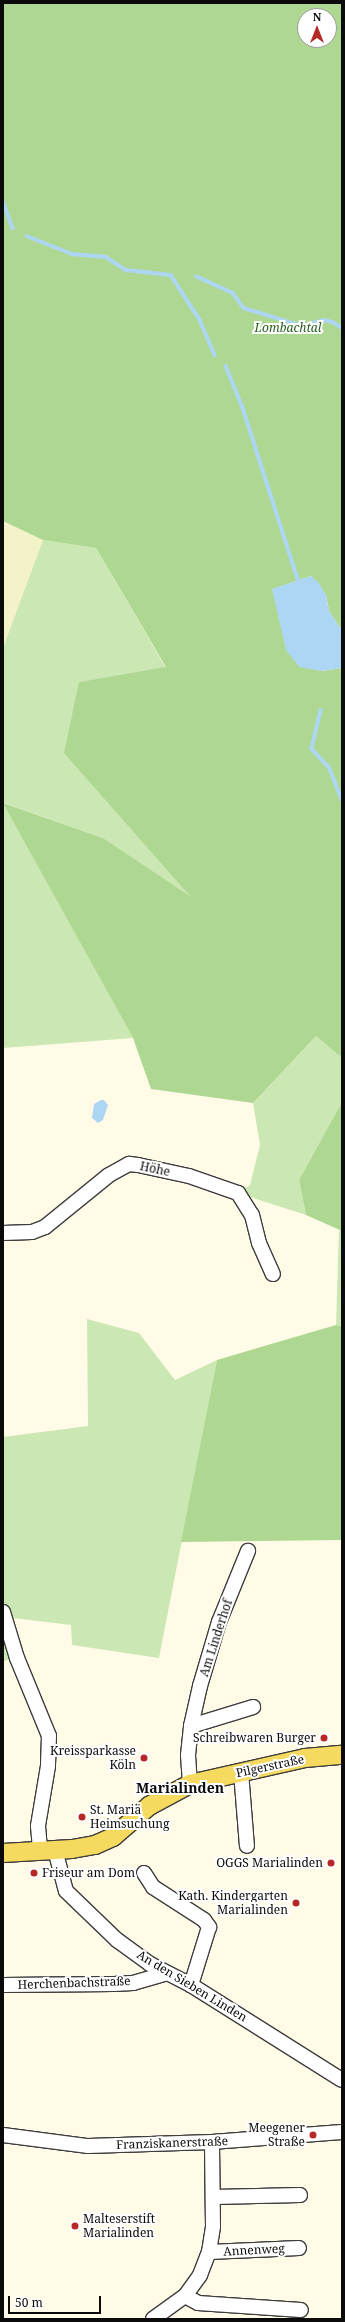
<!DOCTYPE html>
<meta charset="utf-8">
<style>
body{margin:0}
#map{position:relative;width:345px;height:2322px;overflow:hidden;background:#fffbe7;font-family:"Noto Serif",serif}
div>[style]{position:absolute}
.farmland>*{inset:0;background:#f3f2c9}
.green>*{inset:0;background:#cbe7b3}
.forest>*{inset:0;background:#aed792}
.water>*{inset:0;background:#add6f5}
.stream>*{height:3.5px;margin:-1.75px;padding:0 1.75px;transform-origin:1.75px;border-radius:1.75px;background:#add6f5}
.roads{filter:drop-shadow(1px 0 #3d3d3d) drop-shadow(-1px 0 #3d3d3d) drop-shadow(0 1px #3d3d3d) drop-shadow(0 -1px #3d3d3d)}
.minor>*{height:14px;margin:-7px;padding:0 7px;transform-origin:7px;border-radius:7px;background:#fff}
.major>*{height:18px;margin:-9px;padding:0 9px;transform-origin:9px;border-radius:9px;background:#f6da5f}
.dots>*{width:11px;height:11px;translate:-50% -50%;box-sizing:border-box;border:2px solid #fff;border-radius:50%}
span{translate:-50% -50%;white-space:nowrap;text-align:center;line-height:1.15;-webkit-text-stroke:4px #fff;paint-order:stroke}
.park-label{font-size:12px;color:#275f1d;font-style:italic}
.street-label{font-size:12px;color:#0a0a0a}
.poi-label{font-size:12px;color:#0a0a0a}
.right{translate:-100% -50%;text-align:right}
.left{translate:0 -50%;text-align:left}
.quarter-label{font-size:14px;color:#0a0a0a;font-weight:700}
.frame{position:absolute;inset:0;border:4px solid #0a0a0a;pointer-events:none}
.north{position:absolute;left:297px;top:8px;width:40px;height:40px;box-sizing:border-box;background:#fff;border:1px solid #9d9d9d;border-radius:50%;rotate:0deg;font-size:11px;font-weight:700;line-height:16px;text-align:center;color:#0a0a0a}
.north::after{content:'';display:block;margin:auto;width:14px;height:18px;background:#b62726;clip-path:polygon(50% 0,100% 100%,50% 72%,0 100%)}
.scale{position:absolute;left:8px;top:2296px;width:93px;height:18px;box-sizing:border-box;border:2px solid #0a0a0a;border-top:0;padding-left:5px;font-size:12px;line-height:14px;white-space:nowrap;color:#0a0a0a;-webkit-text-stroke:3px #fff;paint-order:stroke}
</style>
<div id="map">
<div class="farmland">
<div style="clip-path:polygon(3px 521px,43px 540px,3px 648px)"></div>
</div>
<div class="green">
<div style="clip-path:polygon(43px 540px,96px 548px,166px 668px,79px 682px,193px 899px,103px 838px,4px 803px,133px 1038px,3px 1048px,3px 648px)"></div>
<div style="clip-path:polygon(316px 1036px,342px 1058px,342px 1102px,299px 1180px,306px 1215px,238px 1193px,250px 1185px,260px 1145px,253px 1103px)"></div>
<div style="clip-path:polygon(339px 1230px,342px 1231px,342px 1326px,336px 1325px)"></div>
<div style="clip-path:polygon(87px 1319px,139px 1333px,175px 1380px,217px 1360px,159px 1658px,72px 1645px,71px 1625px,5px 1617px,17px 1658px,3px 1661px,3px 1437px,88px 1426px)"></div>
</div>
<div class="forest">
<div style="clip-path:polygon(evenodd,3px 3px,342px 3px,342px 631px,329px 611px,326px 595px,311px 576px,273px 589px,321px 671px,342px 668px,342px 1058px,316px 1036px,253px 1103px,151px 1089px,133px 1038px,3px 803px,103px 838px,191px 897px,64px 753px,79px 682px,166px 667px,96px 548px,43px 540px,3px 521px,3px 3px,305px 16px,329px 16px,329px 40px,305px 40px,305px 16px)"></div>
<div style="clip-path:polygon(342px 1102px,342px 1231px,306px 1215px,299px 1180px)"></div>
<div style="clip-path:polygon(336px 1325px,342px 1326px,342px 1540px,181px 1542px,217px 1360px)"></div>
</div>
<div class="water">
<div style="clip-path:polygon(311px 576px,319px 583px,326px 595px,329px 611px,342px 631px,342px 668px,321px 671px,299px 667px,286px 650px,272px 589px)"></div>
<div style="clip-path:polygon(101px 1100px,104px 1100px,108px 1105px,103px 1120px,98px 1123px,92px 1118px,94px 1104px)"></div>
</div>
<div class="stream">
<div style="left:3px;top:201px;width:29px;rotate:70deg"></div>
<div style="left:27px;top:236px;width:48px;rotate:21.8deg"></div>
<div style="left:72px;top:254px;width:34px;rotate:5deg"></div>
<div style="left:106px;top:257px;width:24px;rotate:33deg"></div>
<div style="left:126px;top:270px;width:45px;rotate:6.3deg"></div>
<div style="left:171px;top:275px;width:54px;rotate:57.2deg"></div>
<div style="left:200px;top:320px;width:38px;rotate:67deg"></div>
<div style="left:196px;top:276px;width:41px;rotate:24.7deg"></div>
<div style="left:233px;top:293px;width:19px;rotate:54deg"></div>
<div style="left:244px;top:308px;width:61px;rotate:17.2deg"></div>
<div style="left:302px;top:326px;width:23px;rotate:-15deg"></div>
<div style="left:324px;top:320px;width:9px;rotate:13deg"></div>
<div style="left:333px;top:322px;width:11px;rotate:34deg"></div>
<div style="left:226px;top:366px;width:45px;rotate:68deg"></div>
<div style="left:243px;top:408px;width:180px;rotate:72.2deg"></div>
<div style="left:321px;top:710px;width:40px;rotate:103deg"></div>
<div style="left:312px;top:749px;width:25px;rotate:47deg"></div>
<div style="left:329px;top:767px;width:35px;rotate:68deg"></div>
</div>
<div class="roads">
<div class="minor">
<div style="left:3px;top:1233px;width:29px;rotate:-2deg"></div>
<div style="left:32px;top:1232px;width:14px;rotate:-21deg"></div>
<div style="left:45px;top:1227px;width:82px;rotate:-39.1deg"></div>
<div style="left:109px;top:1175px;width:23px;rotate:-29deg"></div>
<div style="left:129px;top:1164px;width:9px;rotate:6deg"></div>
<div style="left:138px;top:1165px;width:52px;rotate:12.2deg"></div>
<div style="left:189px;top:1176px;width:52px;rotate:19.1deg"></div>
<div style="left:238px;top:1193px;width:26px;rotate:58deg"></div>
<div style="left:252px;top:1215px;width:29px;rotate:76deg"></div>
<div style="left:259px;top:1243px;width:34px;rotate:66deg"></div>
<div style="left:3px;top:1612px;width:48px;rotate:73.1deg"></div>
<div style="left:17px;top:1658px;width:84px;rotate:67.7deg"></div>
<div style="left:49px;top:1736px;width:30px;rotate:92deg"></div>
<div style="left:48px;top:1766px;width:61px;rotate:99.5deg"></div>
<div style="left:38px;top:1826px;width:25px;rotate:85deg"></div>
<div style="left:191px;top:1726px;width:65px;rotate:-17deg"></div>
<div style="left:241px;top:1772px;width:74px;rotate:85.4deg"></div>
<div style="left:190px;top:1784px;width:29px;rotate:-94deg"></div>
<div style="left:188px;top:1755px;width:29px;rotate:-84deg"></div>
<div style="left:191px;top:1726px;width:41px;rotate:-77.3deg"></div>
<div style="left:200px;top:1686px;width:67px;rotate:-73.5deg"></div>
<div style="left:219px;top:1622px;width:77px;rotate:-67.8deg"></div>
<div style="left:55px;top:1850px;width:42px;rotate:75deg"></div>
<div style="left:66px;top:1891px;width:71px;rotate:43.9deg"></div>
<div style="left:117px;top:1940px;width:41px;rotate:36deg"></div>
<div style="left:150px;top:1964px;width:46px;rotate:27.1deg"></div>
<div style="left:191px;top:1985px;width:178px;rotate:32.2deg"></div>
<div style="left:144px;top:1873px;width:17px;rotate:57deg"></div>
<div style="left:153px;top:1887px;width:61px;rotate:32.9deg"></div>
<div style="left:204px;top:1920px;width:9px;rotate:54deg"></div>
<div style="left:209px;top:1927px;width:61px;rotate:107.2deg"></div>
<div style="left:3px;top:1985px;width:111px;rotate:-0.5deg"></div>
<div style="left:114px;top:1984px;width:19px;rotate:-3deg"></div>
<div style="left:133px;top:1983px;width:35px;rotate:-16deg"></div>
<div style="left:3px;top:2135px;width:86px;rotate:7.4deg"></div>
<div style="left:88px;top:2146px;width:124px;rotate:-1.8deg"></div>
<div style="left:212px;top:2142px;width:130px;rotate:-4.4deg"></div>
<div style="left:214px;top:2197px;width:86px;rotate:-1.3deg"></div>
<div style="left:209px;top:2252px;width:90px;rotate:-2.5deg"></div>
<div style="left:185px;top:2296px;width:15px;rotate:28deg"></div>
<div style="left:198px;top:2303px;width:103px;rotate:3.9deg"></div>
<div style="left:153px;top:2319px;width:39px;rotate:-36deg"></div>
<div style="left:185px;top:2296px;width:26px;rotate:-54deg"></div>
<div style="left:200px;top:2275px;width:25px;rotate:-69deg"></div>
<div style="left:209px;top:2252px;width:26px;rotate:-81deg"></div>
<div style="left:213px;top:2226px;width:84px;rotate:-90.7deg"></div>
</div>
<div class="major">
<div style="left:3px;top:1853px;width:69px;rotate:-3.3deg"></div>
<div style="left:72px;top:1849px;width:23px;rotate:-10deg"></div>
<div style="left:95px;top:1845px;width:20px;rotate:-24deg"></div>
<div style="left:113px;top:1837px;width:48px;rotate:-40.7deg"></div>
<div style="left:149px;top:1806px;width:47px;rotate:-28.2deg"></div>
<div style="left:190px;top:1784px;width:118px;rotate:-12.7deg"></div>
<div style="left:305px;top:1758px;width:37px;rotate:-5deg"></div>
</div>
</div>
<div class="dots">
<div style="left:324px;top:1738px;background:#b62726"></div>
<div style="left:144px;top:1758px;background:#b62726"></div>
<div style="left:82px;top:1817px;background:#b62726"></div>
<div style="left:331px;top:1863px;background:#b62726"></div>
<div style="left:34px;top:1873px;background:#b62726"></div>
<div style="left:296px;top:1903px;background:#b62726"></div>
<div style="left:313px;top:2135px;background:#b62726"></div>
<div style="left:75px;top:2226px;background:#b62726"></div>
</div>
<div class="park-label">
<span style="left:288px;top:328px">Lombachtal</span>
</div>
<div class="street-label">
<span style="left:155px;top:1169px;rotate:12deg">Höhe</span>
<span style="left:216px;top:1638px;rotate:-72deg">Am Linderhof</span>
<span style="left:270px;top:1766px;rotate:-12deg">Pilgerstraße</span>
<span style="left:74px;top:1983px;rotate:-2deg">Herchenbachstraße</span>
<span style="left:192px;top:1986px;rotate:31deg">An den Sieben Linden</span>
<span style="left:172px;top:2143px;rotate:-2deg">Franziskanerstraße</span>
<span style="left:254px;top:2250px;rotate:-3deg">Annenweg</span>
</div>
<div class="poi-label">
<span class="right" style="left:316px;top:1738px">Schreibwaren Burger</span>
<span class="right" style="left:136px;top:1758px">Kreissparkasse<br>Köln</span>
<span class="left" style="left:90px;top:1817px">St. Mariä<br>Heimsuchung</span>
<span class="right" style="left:323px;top:1863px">OGGS Marialinden</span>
<span class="left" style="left:42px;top:1873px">Friseur am Dom</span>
<span class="right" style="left:288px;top:1903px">Kath. Kindergarten<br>Marialinden</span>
<span class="right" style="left:305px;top:2135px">Meegener<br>Straße</span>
<span class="left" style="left:83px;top:2226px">Malteserstift<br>Marialinden</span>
</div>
<div class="quarter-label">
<span style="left:180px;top:1788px">Marialinden</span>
</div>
<div class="frame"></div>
<div class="north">N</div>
<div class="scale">50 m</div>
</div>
